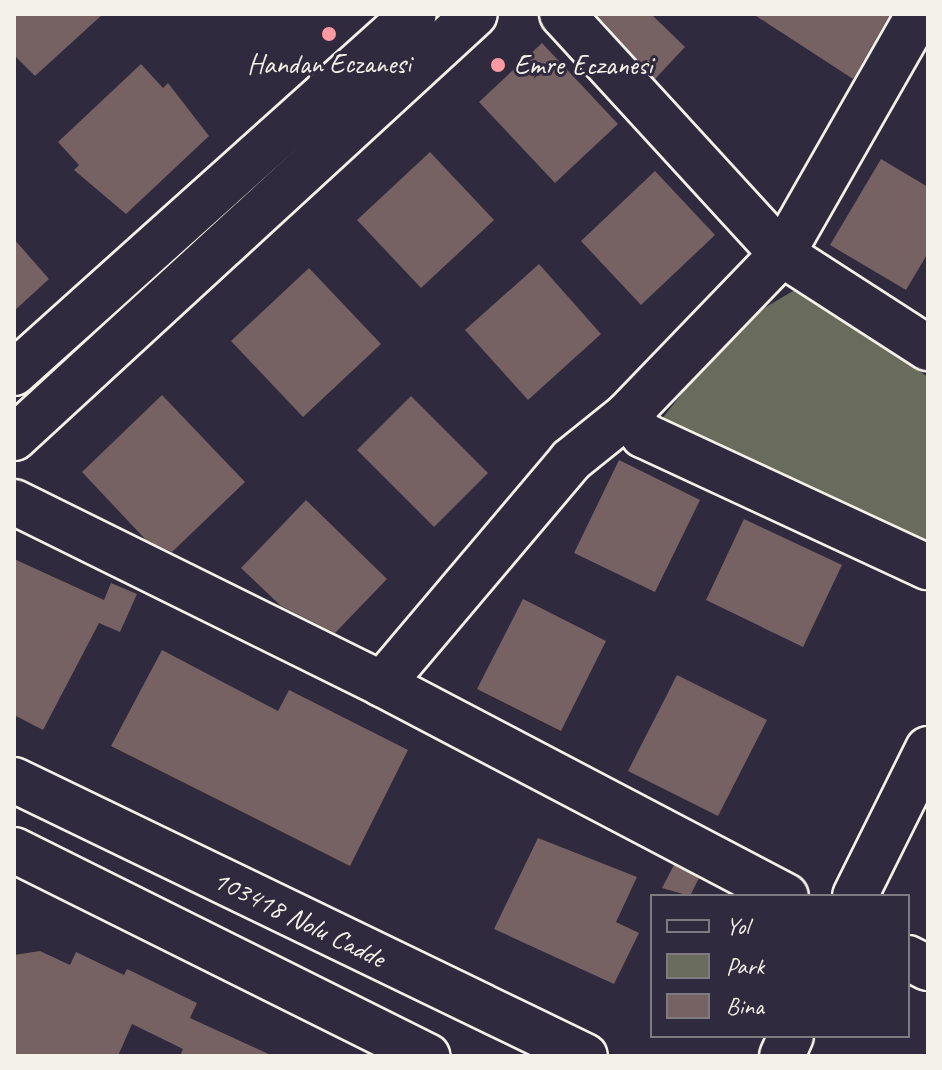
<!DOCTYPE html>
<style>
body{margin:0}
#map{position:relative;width:942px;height:1070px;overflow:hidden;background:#2f2a3d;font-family:Caveat,sans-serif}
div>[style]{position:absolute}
.green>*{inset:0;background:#696b5d}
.building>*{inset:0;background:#766163}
.roads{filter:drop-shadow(2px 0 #f4f1e8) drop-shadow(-2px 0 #f4f1e8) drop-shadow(0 2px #f4f1e8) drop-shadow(0 -2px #f4f1e8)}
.minor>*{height:44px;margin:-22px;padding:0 22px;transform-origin:22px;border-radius:22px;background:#2f2a3d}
.major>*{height:44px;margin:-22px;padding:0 22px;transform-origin:22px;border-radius:22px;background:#2f2a3d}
.dots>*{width:22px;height:22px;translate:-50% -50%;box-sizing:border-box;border:4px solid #2f2a3d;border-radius:50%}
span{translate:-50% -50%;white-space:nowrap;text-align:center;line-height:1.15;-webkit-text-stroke:6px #2f2a3d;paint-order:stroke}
.poi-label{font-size:28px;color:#f4f1e8}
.left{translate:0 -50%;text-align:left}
.street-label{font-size:28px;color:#f4f1e8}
.frame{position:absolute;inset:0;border:16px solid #f4f1e8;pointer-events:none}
.legend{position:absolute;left:650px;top:894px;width:260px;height:144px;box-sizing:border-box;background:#2f2a3d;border:2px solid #7e7a81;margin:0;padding:10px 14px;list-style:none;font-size:24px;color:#f4f1e8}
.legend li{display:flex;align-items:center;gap:16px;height:40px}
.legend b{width:40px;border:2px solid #7e7a81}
</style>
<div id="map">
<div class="green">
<div style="clip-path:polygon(798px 288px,928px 377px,928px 546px,661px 420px,737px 324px)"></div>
</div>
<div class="building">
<div style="clip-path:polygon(14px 14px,103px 14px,35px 76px,14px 55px)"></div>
<div style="clip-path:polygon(596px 14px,651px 14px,685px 47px,655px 79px)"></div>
<div style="clip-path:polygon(753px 14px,890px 14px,853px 79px)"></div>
<div style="clip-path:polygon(542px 43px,618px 124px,555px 183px,479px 102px)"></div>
<div style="clip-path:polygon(141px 64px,163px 88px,168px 83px,209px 136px,126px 214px,74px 170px,79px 165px,58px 142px)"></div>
<div style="clip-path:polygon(430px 152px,494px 220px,421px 288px,357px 220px)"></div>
<div style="clip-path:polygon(881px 159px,928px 187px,928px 253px,906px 290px,830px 245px)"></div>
<div style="clip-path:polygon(655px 171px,715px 235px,641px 305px,581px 241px)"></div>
<div style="clip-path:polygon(14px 239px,49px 279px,14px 311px)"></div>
<div style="clip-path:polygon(539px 264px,601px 334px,528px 400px,465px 330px)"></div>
<div style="clip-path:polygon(309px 268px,381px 344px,303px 417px,231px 341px)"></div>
<div style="clip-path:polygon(162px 395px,245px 482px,172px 552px,146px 540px,82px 472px)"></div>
<div style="clip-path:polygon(411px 396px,488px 473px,434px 527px,357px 450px)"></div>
<div style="clip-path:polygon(619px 460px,700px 500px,655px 592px,574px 553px)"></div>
<div style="clip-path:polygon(306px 500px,387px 579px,335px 633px,281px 606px,241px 568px)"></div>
<div style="clip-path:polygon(744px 519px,842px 565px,803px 647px,706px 600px)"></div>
<div style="clip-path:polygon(14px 559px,104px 600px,111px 583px,137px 594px,120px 632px,99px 623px,43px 730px,14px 715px)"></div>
<div style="clip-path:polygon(523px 599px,606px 641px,561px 731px,477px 689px)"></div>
<div style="clip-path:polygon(162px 650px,278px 711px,289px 690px,408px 750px,350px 866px,111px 746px)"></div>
<div style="clip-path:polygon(677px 675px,767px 720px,718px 816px,628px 771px)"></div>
<div style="clip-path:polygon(538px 838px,637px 877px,616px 922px,639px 933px,614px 984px,494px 929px)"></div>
<div style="clip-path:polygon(674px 865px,699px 878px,690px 896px,662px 888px)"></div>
<div style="clip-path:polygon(40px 951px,70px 965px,76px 952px,124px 975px,127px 969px,197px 1003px,190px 1018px,273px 1056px,180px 1056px,183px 1049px,132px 1024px,118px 1056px,14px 1056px,14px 955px)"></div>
</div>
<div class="roads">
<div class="minor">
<div style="left:562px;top:14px;width:326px;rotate:47.5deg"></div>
<div style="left:782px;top:254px;width:174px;rotate:32.8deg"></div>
<div style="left:14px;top:373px;width:537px;rotate:-41.91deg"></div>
<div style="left:627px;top:415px;width:26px;rotate:51deg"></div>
<div style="left:643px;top:435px;width:314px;rotate:24.9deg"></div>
<div style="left:14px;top:438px;width:626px;rotate:-42.61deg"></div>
<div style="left:14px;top:502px;width:411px;rotate:26.3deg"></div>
<div style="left:382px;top:684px;width:456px;rotate:27.7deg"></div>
<div style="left:382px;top:684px;width:293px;rotate:-49.8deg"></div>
<div style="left:571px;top:460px;width:72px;rotate:-38.8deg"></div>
<div style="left:627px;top:415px;width:223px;rotate:-46.1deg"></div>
<div style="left:782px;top:254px;width:276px;rotate:-60.3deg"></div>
<div style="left:855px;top:896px;width:164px;rotate:-63.6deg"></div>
<div style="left:908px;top:958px;width:22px;rotate:27deg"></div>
<div style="left:782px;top:1056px;width:22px;rotate:-66deg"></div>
</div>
<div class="major">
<div style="left:14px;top:780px;width:634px;rotate:25.8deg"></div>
<div style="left:14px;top:850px;width:462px;rotate:26.5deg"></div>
</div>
</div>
<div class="dots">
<div style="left:329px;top:34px;background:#ff9aa2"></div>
<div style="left:498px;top:65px;background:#ff9aa2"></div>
</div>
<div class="poi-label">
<span style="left:329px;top:64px">Handan Eczanesi</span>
<span class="left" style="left:514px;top:65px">Emre Eczanesi</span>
</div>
<div class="street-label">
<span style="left:299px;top:919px;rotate:26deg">103418 Nolu Cadde</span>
</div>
<div class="frame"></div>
<ul class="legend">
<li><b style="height:10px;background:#2f2a3d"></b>Yol</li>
<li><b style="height:22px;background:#696b5d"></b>Park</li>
<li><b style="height:22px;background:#766163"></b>Bina</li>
</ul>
</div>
